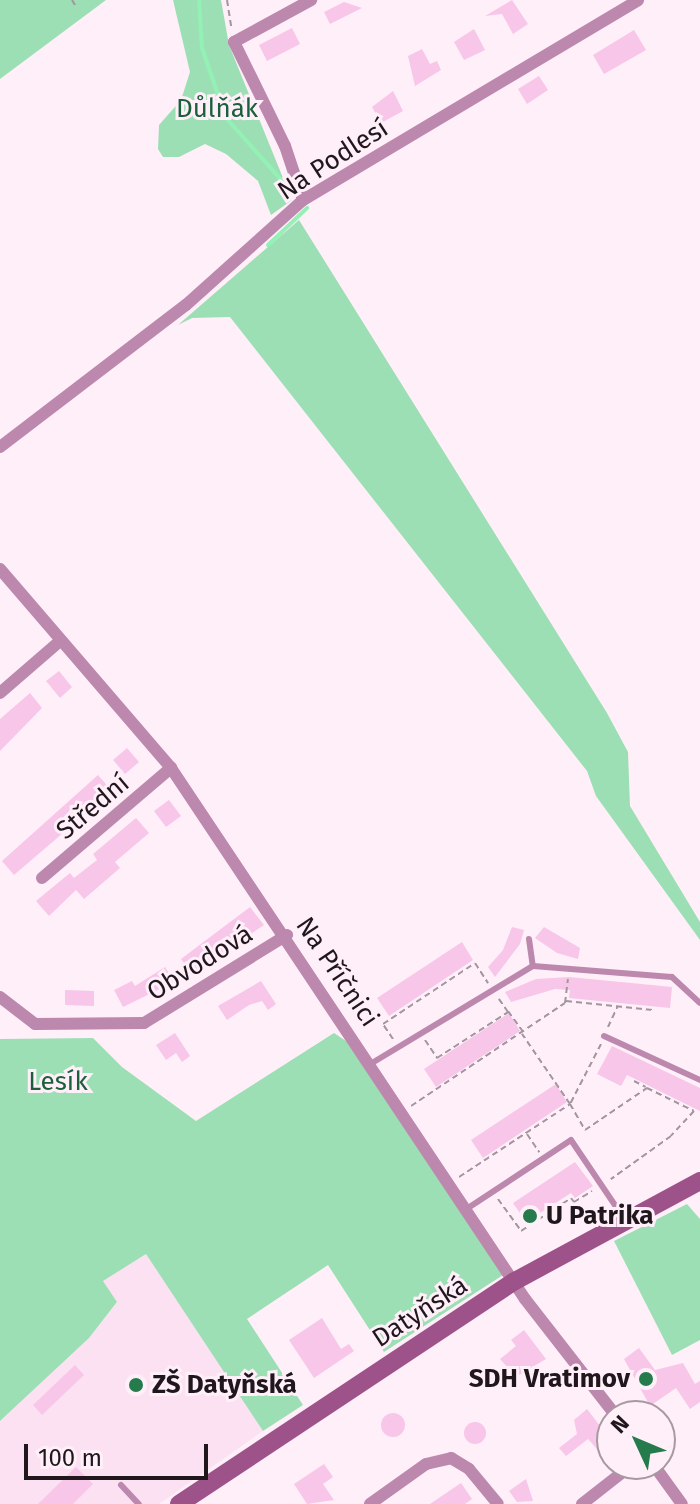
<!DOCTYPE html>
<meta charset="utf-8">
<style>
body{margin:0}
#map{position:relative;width:700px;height:1504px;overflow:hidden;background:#ffeff9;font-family:"Fira Sans",sans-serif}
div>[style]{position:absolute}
.built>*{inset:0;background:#fce1f3}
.green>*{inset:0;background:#9ddfb4}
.stream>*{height:4px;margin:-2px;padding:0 2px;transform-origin:2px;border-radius:2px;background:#93f1b6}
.building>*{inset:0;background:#f8c6e8}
.round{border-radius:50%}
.path>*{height:2px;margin-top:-1px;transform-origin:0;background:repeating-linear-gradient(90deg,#a2959d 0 6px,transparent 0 10px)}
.lane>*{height:6px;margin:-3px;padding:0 3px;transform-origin:3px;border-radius:3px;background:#bd88ad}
.street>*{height:12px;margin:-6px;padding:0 6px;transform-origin:6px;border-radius:6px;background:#bd88ad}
.secondary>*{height:18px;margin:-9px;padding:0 9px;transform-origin:9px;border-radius:9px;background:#9e528a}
.dots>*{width:22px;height:22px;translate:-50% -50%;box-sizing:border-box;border:4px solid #ffeff9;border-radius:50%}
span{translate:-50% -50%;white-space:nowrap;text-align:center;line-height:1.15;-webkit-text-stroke:6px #ffeff9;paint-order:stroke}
.park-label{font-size:26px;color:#1b5f3b}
.street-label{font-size:26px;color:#20171d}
.poi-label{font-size:26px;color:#20171d;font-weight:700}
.left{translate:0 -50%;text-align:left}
.right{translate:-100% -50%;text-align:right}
.north{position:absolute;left:596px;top:1400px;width:80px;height:80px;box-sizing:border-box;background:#ffeff9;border:2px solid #a699a1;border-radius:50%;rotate:314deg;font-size:22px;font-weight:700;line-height:32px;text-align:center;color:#20171d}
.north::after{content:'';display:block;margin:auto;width:28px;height:36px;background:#267b4d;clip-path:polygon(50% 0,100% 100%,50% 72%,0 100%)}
.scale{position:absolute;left:24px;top:1444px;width:184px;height:36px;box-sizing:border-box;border:4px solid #20171d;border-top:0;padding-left:10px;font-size:24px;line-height:28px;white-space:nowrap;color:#20171d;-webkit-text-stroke:6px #ffeff9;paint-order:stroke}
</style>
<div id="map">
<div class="built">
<div style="clip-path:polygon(146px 1254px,263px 1431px,159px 1504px,0 1504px,0 1421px,89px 1338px,117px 1303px,103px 1281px)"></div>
</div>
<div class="green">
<div style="clip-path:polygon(0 0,106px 0,0 79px)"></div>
<div style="clip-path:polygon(173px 0,221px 0,229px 45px,292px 200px,271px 215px,258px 181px,226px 154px,205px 144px,179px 157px,163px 157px,158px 149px,159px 125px,181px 100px,190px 72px)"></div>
<div style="clip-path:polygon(299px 220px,607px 713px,628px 752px,630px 806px,700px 922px,700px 940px,596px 796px,587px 771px,230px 317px,192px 318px,178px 325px)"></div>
<div style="clip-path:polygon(334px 1033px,346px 1041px,503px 1275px,384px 1352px,328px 1265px,247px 1319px,303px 1405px,263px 1431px,146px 1254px,103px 1281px,117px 1302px,89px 1338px,0 1421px,0 1039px,93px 1038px,122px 1067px,196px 1121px)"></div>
<div style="clip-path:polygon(687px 1204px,700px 1219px,700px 1340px,672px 1355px,614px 1241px)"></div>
</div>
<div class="stream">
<div style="left:199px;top:0;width:48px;rotate:86.4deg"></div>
<div style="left:202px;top:48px;width:74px;rotate:71.1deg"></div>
<div style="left:226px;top:118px;width:101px;rotate:48.2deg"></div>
<div style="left:268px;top:245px;width:54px;rotate:-43.5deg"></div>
</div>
<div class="building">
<div style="clip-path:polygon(512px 0,528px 24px,513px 34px,502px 14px,485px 16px)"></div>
<div style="clip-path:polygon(344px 2px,362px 8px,330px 24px,324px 12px)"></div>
<div style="clip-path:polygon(292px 28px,300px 44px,267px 61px,259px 45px)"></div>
<div style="clip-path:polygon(474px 29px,485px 50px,464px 60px,454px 42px)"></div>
<div style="clip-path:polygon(634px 30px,646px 50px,604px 74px,593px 55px)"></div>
<div style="clip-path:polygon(422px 49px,430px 64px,437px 61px,441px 70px,415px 86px,408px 56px)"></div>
<div style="clip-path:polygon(539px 76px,548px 90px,527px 104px,518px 89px)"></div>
<div style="clip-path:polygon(393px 91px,403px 111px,381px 123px,372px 107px)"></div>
<div style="clip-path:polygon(59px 671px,72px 687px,60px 698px,46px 681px)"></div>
<div style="clip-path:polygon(30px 693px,42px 708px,0 751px,0 719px)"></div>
<div style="clip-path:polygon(127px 748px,139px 762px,125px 774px,113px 760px)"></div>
<div style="clip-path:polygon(98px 775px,112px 791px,14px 875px,2px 861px)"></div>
<div style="clip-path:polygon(169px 800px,181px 816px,166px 827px,154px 811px)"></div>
<div style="clip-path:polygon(136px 818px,149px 833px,115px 862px,120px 868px,84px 899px,76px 890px,49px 916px,36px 901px,70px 873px,74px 878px,97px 860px,93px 854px)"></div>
<div style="clip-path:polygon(250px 907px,264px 925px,192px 974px,181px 959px)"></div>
<div style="clip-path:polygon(512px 927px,524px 930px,520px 944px,495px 977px,488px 967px,503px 950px)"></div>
<div style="clip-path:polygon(544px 927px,580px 948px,578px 959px,557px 953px,535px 938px)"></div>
<div style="clip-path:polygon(462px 942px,473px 960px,389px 1016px,377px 998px)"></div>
<div style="clip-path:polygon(165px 967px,174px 982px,123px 1007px,114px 990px,132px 981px,135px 986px)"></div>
<div style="clip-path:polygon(569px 977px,672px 987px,670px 1008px,569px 998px,570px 990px,555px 989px,511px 1002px,505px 992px,536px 979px)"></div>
<div style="clip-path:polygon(261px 981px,276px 1004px,268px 1010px,262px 1001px,249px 1005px,227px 1020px,218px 1006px)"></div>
<div style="clip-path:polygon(65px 990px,94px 991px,94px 1006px,65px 1005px)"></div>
<div style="clip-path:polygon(509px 1013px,520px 1031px,436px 1087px,424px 1069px)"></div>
<div style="clip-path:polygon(175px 1033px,190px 1056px,182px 1062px,176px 1053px,166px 1060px,156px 1045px)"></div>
<div style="clip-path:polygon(612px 1046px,700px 1088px,700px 1111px,627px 1075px,621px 1086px,597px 1074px)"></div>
<div style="clip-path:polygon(556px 1084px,567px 1102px,483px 1158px,471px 1140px)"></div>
<div style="clip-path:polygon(575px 1162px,593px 1186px,575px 1198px,571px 1193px,526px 1222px,513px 1203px)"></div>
<div style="clip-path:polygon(322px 1318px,341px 1349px,349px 1344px,354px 1351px,314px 1378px,289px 1340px)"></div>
<div style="clip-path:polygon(524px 1330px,546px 1359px,507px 1382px,502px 1375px,509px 1369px,500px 1359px,516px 1346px,511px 1340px)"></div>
<div style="clip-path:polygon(639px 1348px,655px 1370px,683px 1363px,695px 1384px,700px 1381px,700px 1402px,690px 1409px,676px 1388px,650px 1406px,624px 1359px)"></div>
<div style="clip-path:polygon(75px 1365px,84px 1375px,42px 1415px,33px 1405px)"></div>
<div style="clip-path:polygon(587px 1409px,610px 1439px,597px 1449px,588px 1439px,566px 1456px,559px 1448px,577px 1434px,574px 1420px)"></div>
<div class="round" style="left:381px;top:1413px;width:24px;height:24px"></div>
<div class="round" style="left:464px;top:1422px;width:22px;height:22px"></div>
<div style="clip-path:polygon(324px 1464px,333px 1477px,323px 1484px,334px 1500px,307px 1504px,294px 1484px)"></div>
<div style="clip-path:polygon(76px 1467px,93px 1484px,73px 1504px,38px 1504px)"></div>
<div style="clip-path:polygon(526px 1479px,533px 1501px,517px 1502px,509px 1491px)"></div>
<div style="clip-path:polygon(461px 1483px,472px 1499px,465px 1504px,430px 1504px)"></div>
</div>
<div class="path">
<div style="left:72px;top:0;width:6px;rotate:59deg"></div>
<div style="left:227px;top:0;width:30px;rotate:81deg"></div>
<div style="left:566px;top:1001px;width:87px;rotate:5.9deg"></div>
<div style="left:508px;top:1011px;width:26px;rotate:54deg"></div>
<div style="left:608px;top:1027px;width:23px;rotate:-65deg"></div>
<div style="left:393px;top:1039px;width:18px;rotate:-124deg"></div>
<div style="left:383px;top:1024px;width:110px;rotate:-33.5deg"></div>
<div style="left:475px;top:963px;width:24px;rotate:57deg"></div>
<div style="left:425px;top:1040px;width:22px;rotate:56deg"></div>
<div style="left:437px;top:1058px;width:85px;rotate:-32.9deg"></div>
<div style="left:508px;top:1012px;width:16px;rotate:-125deg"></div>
<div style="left:601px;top:1044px;width:68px;rotate:117.3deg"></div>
<div style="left:570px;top:1104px;width:30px;rotate:60deg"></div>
<div style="left:585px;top:1130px;width:75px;rotate:-34.1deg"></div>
<div style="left:647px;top:1088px;width:52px;rotate:26.1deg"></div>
<div style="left:694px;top:1111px;width:34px;rotate:133deg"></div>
<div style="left:671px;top:1136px;width:74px;rotate:144.4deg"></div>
<div style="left:634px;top:1081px;width:13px;rotate:27deg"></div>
<div style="left:411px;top:1106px;width:185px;rotate:-33.8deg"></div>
<div style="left:565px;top:1003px;width:24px;rotate:-83deg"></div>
<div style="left:527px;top:1134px;width:22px;rotate:56deg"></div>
<div style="left:459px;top:1177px;width:133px;rotate:-33.3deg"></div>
<div style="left:570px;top:1104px;width:85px;rotate:-124.4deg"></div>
<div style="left:498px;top:1199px;width:39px;rotate:54deg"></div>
<div style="left:521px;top:1231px;width:60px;rotate:-33.4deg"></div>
<div style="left:571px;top:1198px;width:5px;rotate:53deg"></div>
<div style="left:574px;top:1202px;width:21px;rotate:-31deg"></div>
</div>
<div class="lane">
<div style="left:529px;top:939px;width:27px;rotate:82deg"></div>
<div style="left:604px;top:1036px;width:106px;rotate:24.6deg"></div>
<div style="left:372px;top:1063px;width:188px;rotate:-31.1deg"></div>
<div style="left:533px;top:966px;width:139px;rotate:4.5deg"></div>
<div style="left:672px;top:977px;width:38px;rotate:43deg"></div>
<div style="left:468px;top:1208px;width:123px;rotate:-33.4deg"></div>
<div style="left:571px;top:1140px;width:97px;rotate:56deg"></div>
<div style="left:121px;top:1485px;width:26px;rotate:47deg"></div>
</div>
<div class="street">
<div style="left:303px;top:200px;width:57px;rotate:-108.4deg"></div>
<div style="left:285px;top:146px;width:116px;rotate:-116.1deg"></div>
<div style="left:234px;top:42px;width:88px;rotate:-28.6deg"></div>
<div style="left:0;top:447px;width:234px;rotate:-37.4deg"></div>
<div style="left:186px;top:305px;width:157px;rotate:-41.9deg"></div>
<div style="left:303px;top:200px;width:390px;rotate:-30.8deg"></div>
<div style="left:0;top:569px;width:262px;rotate:49.3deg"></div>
<div style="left:171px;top:768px;width:638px;rotate:56.31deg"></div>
<div style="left:525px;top:1299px;width:148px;rotate:52.1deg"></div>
<div style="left:0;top:693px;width:79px;rotate:-40.9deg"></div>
<div style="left:42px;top:878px;width:170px;rotate:-40.5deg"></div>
<div style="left:0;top:997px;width:44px;rotate:37.6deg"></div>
<div style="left:35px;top:1024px;width:109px;rotate:-0.5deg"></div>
<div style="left:144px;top:1023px;width:168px;rotate:-31.6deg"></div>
<div style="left:653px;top:1464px;width:49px;rotate:54.1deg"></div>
<div style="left:370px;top:1504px;width:69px;rotate:-35.5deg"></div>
<div style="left:426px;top:1464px;width:26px;rotate:-13deg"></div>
<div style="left:451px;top:1458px;width:21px;rotate:31deg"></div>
<div style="left:469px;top:1469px;width:45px;rotate:50.4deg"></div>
<div style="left:582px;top:1504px;width:65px;rotate:-38.1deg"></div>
</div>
<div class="secondary">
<div style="left:179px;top:1504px;width:403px;rotate:-33.6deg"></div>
<div style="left:515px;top:1281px;width:210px;rotate:-28.4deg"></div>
</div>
<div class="dots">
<div style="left:530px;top:1216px;background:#267b4d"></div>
<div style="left:646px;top:1379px;background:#267b4d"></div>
<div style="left:136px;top:1385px;background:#267b4d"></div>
</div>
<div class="park-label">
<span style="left:217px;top:109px">Důlňák</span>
<span style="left:58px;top:1082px">Lesík</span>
</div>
<div class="street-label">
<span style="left:333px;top:160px;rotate:-33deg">Na Podlesí</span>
<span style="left:93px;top:807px;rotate:-40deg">Střední</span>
<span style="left:200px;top:963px;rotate:-32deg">Obvodová</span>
<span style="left:337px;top:972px;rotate:56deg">Na Příčnici</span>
<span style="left:420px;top:1312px;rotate:-33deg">Datyňská</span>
</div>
<div class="poi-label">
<span class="left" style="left:546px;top:1216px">U Patrika</span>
<span class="right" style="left:630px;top:1379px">SDH Vratimov</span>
<span class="left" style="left:152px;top:1385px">ZŠ Datyňská</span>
</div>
<div class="north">N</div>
<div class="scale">100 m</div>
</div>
